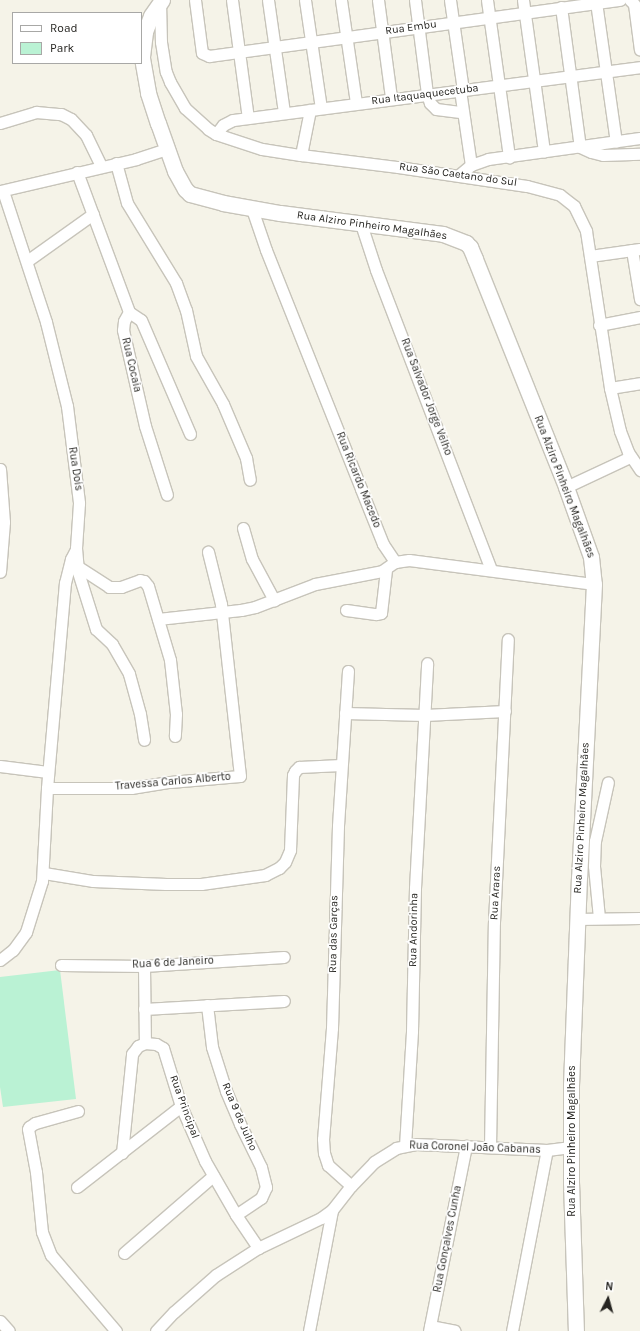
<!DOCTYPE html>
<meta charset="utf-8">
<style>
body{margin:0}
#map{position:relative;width:640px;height:1331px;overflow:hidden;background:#f5f3e8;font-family:Karla,sans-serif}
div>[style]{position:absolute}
.green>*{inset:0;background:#baf2d4}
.roads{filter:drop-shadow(1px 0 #c7c4ba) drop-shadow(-1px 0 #c7c4ba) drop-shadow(0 1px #c7c4ba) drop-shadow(0 -1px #c7c4ba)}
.street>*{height:11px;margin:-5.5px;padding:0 5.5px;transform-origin:5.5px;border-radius:5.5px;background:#fff}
.secondary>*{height:15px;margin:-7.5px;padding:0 7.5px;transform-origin:7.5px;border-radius:7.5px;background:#fff}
span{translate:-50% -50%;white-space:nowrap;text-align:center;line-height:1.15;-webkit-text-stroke:3.5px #fff;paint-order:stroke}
.street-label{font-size:11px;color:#262521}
.legend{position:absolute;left:12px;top:12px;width:130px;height:52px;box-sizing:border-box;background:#fff;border:1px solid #a8a8a6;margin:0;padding:5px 7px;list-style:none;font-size:12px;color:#262521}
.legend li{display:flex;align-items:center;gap:8px;height:20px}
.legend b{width:20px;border:1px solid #a8a8a6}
.north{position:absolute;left:588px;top:1279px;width:40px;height:40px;-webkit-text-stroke:3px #fff;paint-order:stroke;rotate:6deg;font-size:11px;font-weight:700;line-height:16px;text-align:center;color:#262521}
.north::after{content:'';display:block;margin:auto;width:14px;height:18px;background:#262521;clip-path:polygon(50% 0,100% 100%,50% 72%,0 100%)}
</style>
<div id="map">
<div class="green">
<div style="clip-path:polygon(60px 970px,76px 1099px,3px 1107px,0 1087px,0 977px)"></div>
</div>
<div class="roads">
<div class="street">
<div style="left:195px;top:0;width:53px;rotate:82.5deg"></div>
<div style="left:202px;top:53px;width:8px;rotate:23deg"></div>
<div style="left:209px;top:56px;width:415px;rotate:-7.8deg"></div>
<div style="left:232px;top:0;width:119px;rotate:82.3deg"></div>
<div style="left:268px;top:0;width:114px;rotate:81.9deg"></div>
<div style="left:305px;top:0;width:109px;rotate:81.6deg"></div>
<div style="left:341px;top:0;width:104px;rotate:81.7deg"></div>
<div style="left:378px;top:0;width:99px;rotate:82.4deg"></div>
<div style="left:415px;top:0;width:95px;rotate:82.7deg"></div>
<div style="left:427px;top:94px;width:9px;rotate:72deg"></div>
<div style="left:430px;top:103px;width:8px;rotate:45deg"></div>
<div style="left:436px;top:109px;width:26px;rotate:7deg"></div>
<div style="left:450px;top:0;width:91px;rotate:81.8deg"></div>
<div style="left:487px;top:0;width:159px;rotate:82deg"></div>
<div style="left:523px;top:0;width:153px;rotate:82.1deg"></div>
<div style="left:630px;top:0;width:6px;rotate:45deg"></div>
<div style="left:634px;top:4px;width:46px;rotate:82.6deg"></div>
<div style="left:160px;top:2px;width:40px;rotate:88.6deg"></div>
<div style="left:161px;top:42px;width:30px;rotate:81deg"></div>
<div style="left:166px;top:72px;width:11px;rotate:68deg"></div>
<div style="left:170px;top:82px;width:30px;rotate:60deg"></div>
<div style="left:185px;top:108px;width:31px;rotate:42deg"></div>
<div style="left:208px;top:129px;width:9px;rotate:32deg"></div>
<div style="left:216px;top:134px;width:48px;rotate:18.1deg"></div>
<div style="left:262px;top:149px;width:39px;rotate:9deg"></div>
<div style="left:301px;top:155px;width:98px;rotate:7.1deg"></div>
<div style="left:398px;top:167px;width:130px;rotate:8.4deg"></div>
<div style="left:527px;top:186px;width:34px;rotate:15deg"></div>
<div style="left:560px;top:195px;width:18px;rotate:38deg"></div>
<div style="left:574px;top:206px;width:28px;rotate:64deg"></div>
<div style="left:586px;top:231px;width:159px;rotate:81.3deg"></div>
<div style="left:610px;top:388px;width:44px;rotate:76.9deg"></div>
<div style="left:620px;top:431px;width:22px;rotate:69deg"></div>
<div style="left:628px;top:452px;width:22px;rotate:56deg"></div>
<div style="left:596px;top:2px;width:141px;rotate:81.9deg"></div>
<div style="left:561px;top:7px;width:141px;rotate:82.3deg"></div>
<div style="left:580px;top:147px;width:12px;rotate:24deg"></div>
<div style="left:591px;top:152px;width:12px;rotate:14deg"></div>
<div style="left:603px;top:155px;width:37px;rotate:-2deg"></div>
<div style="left:460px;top:90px;width:76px;rotate:81.7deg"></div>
<div style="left:0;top:123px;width:38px;rotate:-17deg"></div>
<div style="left:36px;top:112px;width:25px;rotate:5deg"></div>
<div style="left:61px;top:114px;width:11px;rotate:27deg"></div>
<div style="left:71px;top:119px;width:22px;rotate:47deg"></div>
<div style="left:86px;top:135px;width:34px;rotate:64deg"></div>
<div style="left:216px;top:134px;width:11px;rotate:-52deg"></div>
<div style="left:223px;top:125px;width:11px;rotate:-27deg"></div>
<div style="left:233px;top:120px;width:410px;rotate:-7.4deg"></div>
<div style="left:301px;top:155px;width:46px;rotate:-78.7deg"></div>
<div style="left:116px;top:163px;width:41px;rotate:74.6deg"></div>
<div style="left:127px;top:203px;width:94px;rotate:58.5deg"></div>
<div style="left:176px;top:283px;width:29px;rotate:70deg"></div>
<div style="left:186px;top:310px;width:47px;rotate:77.7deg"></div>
<div style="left:196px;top:356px;width:55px;rotate:60.6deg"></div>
<div style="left:223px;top:404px;width:59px;rotate:66.9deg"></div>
<div style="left:246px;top:458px;width:22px;rotate:80deg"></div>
<div style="left:77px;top:172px;width:149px;rotate:69.6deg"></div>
<div style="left:129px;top:312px;width:10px;rotate:119deg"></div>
<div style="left:124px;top:321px;width:9px;rotate:96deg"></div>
<div style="left:123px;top:330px;width:98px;rotate:77.1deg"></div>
<div style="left:145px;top:426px;width:72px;rotate:72.3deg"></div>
<div style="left:459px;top:175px;width:16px;rotate:-40deg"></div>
<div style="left:471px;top:165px;width:18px;rotate:-19deg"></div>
<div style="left:488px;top:159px;width:153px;rotate:-7.9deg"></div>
<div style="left:0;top:191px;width:140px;rotate:-13.2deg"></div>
<div style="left:136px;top:159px;width:33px;rotate:-18deg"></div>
<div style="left:3px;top:191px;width:138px;rotate:71.8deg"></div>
<div style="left:46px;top:322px;width:87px;rotate:76deg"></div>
<div style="left:67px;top:406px;width:98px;rotate:82.9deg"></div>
<div style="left:79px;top:503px;width:45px;rotate:93.8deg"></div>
<div style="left:76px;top:548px;width:24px;rotate:85deg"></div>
<div style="left:78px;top:572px;width:60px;rotate:72.5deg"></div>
<div style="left:96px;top:629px;width:22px;rotate:43deg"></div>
<div style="left:112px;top:644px;width:34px;rotate:60deg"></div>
<div style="left:129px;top:674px;width:41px;rotate:74.6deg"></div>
<div style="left:140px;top:714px;width:26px;rotate:81deg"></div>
<div style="left:252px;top:209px;width:43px;rotate:71.1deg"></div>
<div style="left:266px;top:250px;width:257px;rotate:68.3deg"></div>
<div style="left:361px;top:489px;width:59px;rotate:68.2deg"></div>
<div style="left:383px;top:544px;width:22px;rotate:56deg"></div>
<div style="left:395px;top:562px;width:14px;rotate:-8deg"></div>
<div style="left:409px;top:560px;width:187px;rotate:7.4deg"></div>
<div style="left:361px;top:224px;width:48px;rotate:71.9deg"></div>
<div style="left:376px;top:270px;width:320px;rotate:69deg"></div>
<div style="left:632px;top:250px;width:50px;rotate:80.7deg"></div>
<div style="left:590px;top:256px;width:50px;rotate:-8deg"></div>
<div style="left:27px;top:261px;width:81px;rotate:-35.5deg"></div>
<div style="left:129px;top:312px;width:14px;rotate:34deg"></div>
<div style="left:141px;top:320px;width:124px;rotate:66.7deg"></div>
<div style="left:599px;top:325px;width:42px;rotate:-11deg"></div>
<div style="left:610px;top:388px;width:30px;rotate:-9deg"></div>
<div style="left:0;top:469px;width:53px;rotate:85.7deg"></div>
<div style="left:4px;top:522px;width:50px;rotate:94.6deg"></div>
<div style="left:566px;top:487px;width:71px;rotate:-25.1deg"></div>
<div style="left:243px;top:528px;width:32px;rotate:74deg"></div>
<div style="left:252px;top:559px;width:47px;rotate:61.8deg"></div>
<div style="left:77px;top:566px;width:38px;rotate:33deg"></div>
<div style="left:109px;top:587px;width:12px"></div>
<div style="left:121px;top:587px;width:20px;rotate:-20deg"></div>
<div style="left:140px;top:580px;width:4px;rotate:14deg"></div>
<div style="left:144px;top:581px;width:6px;rotate:51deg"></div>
<div style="left:148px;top:586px;width:77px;rotate:73.4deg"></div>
<div style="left:170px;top:660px;width:54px;rotate:83.7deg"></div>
<div style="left:176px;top:714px;width:22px;rotate:93deg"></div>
<div style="left:346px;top:610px;width:30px;rotate:8deg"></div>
<div style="left:376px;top:614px;width:5px;rotate:-11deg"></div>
<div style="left:381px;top:613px;width:43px;rotate:-83.4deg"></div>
<div style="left:158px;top:619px;width:83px;rotate:-6.2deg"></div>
<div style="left:241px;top:610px;width:14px;rotate:-12deg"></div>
<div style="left:255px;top:607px;width:64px;rotate:-21deg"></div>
<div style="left:315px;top:584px;width:68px;rotate:-11deg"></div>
<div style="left:382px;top:571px;width:16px;rotate:-35deg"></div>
<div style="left:348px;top:671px;width:155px;rotate:93.7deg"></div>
<div style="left:338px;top:826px;width:202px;rotate:91.7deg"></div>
<div style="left:332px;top:1028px;width:111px;rotate:94.6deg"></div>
<div style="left:323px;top:1139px;width:14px;rotate:86deg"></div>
<div style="left:324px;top:1153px;width:13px;rotate:72deg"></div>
<div style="left:328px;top:1165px;width:31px;rotate:42deg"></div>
<div style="left:345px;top:713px;width:80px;rotate:1.4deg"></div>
<div style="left:425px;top:715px;width:80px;rotate:-2.9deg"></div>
<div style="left:0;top:766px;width:48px;rotate:7.1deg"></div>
<div style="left:47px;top:788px;width:84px"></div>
<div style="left:131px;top:788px;width:39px;rotate:-9deg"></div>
<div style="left:170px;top:782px;width:70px;rotate:-4.9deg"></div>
<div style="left:240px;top:776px;width:173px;rotate:-96.3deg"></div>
<div style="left:221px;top:604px;width:54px;rotate:-104deg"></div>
<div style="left:44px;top:873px;width:50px;rotate:9.3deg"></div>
<div style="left:93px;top:881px;width:73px;rotate:2.4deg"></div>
<div style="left:166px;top:884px;width:35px"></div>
<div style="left:201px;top:884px;width:65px;rotate:-8deg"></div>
<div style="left:265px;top:875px;width:16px;rotate:-27deg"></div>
<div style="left:279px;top:868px;width:8px;rotate:-45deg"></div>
<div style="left:285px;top:862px;width:13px;rotate:-67deg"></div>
<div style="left:290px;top:850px;width:75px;rotate:-87.7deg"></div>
<div style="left:293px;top:775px;width:4px;rotate:-63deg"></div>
<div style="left:295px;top:771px;width:6px;rotate:-45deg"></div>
<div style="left:299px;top:767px;width:42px;rotate:-2.7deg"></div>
<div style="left:599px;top:918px;width:52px;rotate:-95.5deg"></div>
<div style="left:594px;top:866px;width:25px;rotate:-88deg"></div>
<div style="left:595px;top:841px;width:60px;rotate:-77.6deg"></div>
<div style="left:577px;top:919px;width:63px;rotate:-0.9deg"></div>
<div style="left:0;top:960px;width:16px;rotate:-38deg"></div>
<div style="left:13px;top:950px;width:22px;rotate:-54deg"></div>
<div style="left:26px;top:932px;width:53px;rotate:-72.6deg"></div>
<div style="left:42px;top:881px;width:93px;rotate:-86.9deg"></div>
<div style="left:47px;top:788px;width:206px;rotate:-85deg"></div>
<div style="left:65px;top:583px;width:25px;rotate:-76deg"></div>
<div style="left:71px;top:559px;width:9px;rotate:-63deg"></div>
<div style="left:61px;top:965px;width:83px;rotate:0.7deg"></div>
<div style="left:144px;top:966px;width:140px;rotate:-3.7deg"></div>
<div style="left:144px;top:966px;width:77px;rotate:89.3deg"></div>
<div style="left:145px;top:1043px;width:11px;rotate:5deg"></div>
<div style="left:156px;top:1044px;width:8px;rotate:30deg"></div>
<div style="left:163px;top:1048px;width:61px;rotate:72.8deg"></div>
<div style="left:181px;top:1106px;width:60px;rotate:66.4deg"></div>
<div style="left:205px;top:1161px;width:62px;rotate:60.1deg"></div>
<div style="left:236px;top:1215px;width:40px;rotate:56deg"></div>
<div style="left:207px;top:1005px;width:42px;rotate:83.2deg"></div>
<div style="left:212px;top:1047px;width:46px;rotate:72.3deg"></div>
<div style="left:226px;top:1091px;width:36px;rotate:67deg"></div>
<div style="left:240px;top:1124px;width:48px;rotate:64deg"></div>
<div style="left:261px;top:1167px;width:21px;rotate:76deg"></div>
<div style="left:266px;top:1187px;width:12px;rotate:114deg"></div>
<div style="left:261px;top:1198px;width:30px;rotate:146deg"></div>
<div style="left:144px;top:1009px;width:140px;rotate:-3.3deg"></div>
<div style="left:78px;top:1111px;width:45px;rotate:164.4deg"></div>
<div style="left:35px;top:1123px;width:7px;rotate:146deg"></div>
<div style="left:29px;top:1127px;width:2px;rotate:117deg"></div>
<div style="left:28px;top:1129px;width:44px;rotate:79.5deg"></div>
<div style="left:36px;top:1172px;width:60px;rotate:84.3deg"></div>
<div style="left:42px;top:1232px;width:25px;rotate:69deg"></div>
<div style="left:51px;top:1255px;width:100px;rotate:49.5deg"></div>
<div style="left:405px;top:1146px;width:115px;rotate:-86.5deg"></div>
<div style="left:412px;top:1031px;width:143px;rotate:-88.8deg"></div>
<div style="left:415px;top:888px;width:225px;rotate:-86.9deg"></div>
<div style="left:490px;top:1147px;width:225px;rotate:-89deg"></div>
<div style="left:494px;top:922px;width:283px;rotate:-87.2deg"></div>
<div style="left:122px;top:1153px;width:100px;rotate:-84.2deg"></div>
<div style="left:132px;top:1054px;width:10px;rotate:-53deg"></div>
<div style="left:138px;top:1046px;width:8px;rotate:-23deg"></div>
<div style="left:77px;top:1187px;width:132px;rotate:-37.9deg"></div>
<div style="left:124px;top:1253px;width:118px;rotate:-40.9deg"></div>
<div style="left:0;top:1321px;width:13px;rotate:48deg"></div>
<div style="left:430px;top:1326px;width:25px;rotate:11deg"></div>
<div style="left:156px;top:1331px;width:26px;rotate:-47deg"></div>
<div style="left:174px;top:1312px;width:56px;rotate:-41.4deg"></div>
<div style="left:216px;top:1275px;width:50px;rotate:-32.7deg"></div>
<div style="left:258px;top:1248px;width:70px;rotate:-25.5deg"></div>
<div style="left:321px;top:1218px;width:14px;rotate:-36deg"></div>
<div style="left:332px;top:1210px;width:31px;rotate:-52deg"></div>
<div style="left:351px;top:1186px;width:33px;rotate:-46deg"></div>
<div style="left:374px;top:1162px;width:26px;rotate:-32deg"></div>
<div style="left:396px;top:1148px;width:20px;rotate:-11deg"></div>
<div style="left:416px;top:1144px;width:131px;rotate:2.6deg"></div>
<div style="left:547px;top:1150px;width:24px;rotate:-7deg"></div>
<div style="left:309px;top:1331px;width:123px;rotate:-79.2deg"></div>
<div style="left:429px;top:1331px;width:189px;rotate:-78.7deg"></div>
<div style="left:512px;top:1331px;width:184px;rotate:-79.1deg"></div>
</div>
<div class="secondary">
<div style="left:162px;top:0;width:19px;rotate:125deg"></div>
<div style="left:151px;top:16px;width:17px;rotate:111deg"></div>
<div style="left:145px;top:32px;width:26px;rotate:97deg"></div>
<div style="left:142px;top:58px;width:36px;rotate:80deg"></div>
<div style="left:148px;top:93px;width:32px;rotate:72deg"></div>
<div style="left:158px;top:123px;width:51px;rotate:70.5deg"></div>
<div style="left:175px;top:171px;width:21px;rotate:61deg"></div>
<div style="left:185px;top:189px;width:7px;rotate:45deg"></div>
<div style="left:190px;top:194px;width:34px;rotate:15deg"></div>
<div style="left:223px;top:203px;width:58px;rotate:10deg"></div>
<div style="left:280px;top:213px;width:164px;rotate:7.3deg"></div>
<div style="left:443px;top:234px;width:25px;rotate:21deg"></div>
<div style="left:466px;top:243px;width:6px;rotate:45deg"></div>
<div style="left:470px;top:247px;width:13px;rotate:67deg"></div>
<div style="left:475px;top:259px;width:245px;rotate:68.2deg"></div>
<div style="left:566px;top:487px;width:74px;rotate:70.3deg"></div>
<div style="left:591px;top:557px;width:27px;rotate:84deg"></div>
<div style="left:594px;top:584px;width:293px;rotate:92.9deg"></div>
<div style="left:579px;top:877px;width:208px;rotate:92.2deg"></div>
<div style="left:571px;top:1085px;width:97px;rotate:90deg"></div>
<div style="left:571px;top:1182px;width:149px;rotate:88.1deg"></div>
</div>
</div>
<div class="street-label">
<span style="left:411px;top:28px;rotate:-8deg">Rua Embu</span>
<span style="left:425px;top:95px;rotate:-7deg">Rua Itaquaquecetuba</span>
<span style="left:458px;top:175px;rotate:8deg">Rua São Caetano do Sul</span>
<span style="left:372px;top:226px;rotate:8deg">Rua Alziro Pinheiro Magalhães</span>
<span style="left:131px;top:365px;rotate:77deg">Rua Cocaia</span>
<span style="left:426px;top:397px;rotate:69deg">Rua Salvador Jorge Velho</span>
<span style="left:75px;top:469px;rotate:81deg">Rua Dois</span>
<span style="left:358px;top:480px;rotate:68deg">Rua Ricardo Macedo</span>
<span style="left:564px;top:487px;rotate:69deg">Rua Alziro Pinheiro Magalhães</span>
<span style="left:173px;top:782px;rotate:-5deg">Travessa Carlos Alberto</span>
<span style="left:582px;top:818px;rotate:-87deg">Rua Alziro Pinheiro Magalhães</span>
<span style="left:496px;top:893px;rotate:-87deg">Rua Araras</span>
<span style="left:414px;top:930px;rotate:-89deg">Rua Andorinha</span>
<span style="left:334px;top:934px;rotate:-89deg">Rua das Garças</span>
<span style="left:173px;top:963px;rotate:-3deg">Rua 6 de Janeiro</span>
<span style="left:184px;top:1107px;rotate:70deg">Rua Principal</span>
<span style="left:239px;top:1117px;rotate:67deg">Rua 9 de Julho</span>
<span style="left:572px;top:1141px;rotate:-90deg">Rua Alziro Pinheiro Magalhães</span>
<span style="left:475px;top:1148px;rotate:2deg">Rua Coronel João Cabanas</span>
<span style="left:448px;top:1239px;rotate:-79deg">Rua Gonçalves Cunha</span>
</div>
<ul class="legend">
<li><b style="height:5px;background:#fff"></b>Road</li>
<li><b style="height:11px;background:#baf2d4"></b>Park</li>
</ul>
<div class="north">N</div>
</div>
